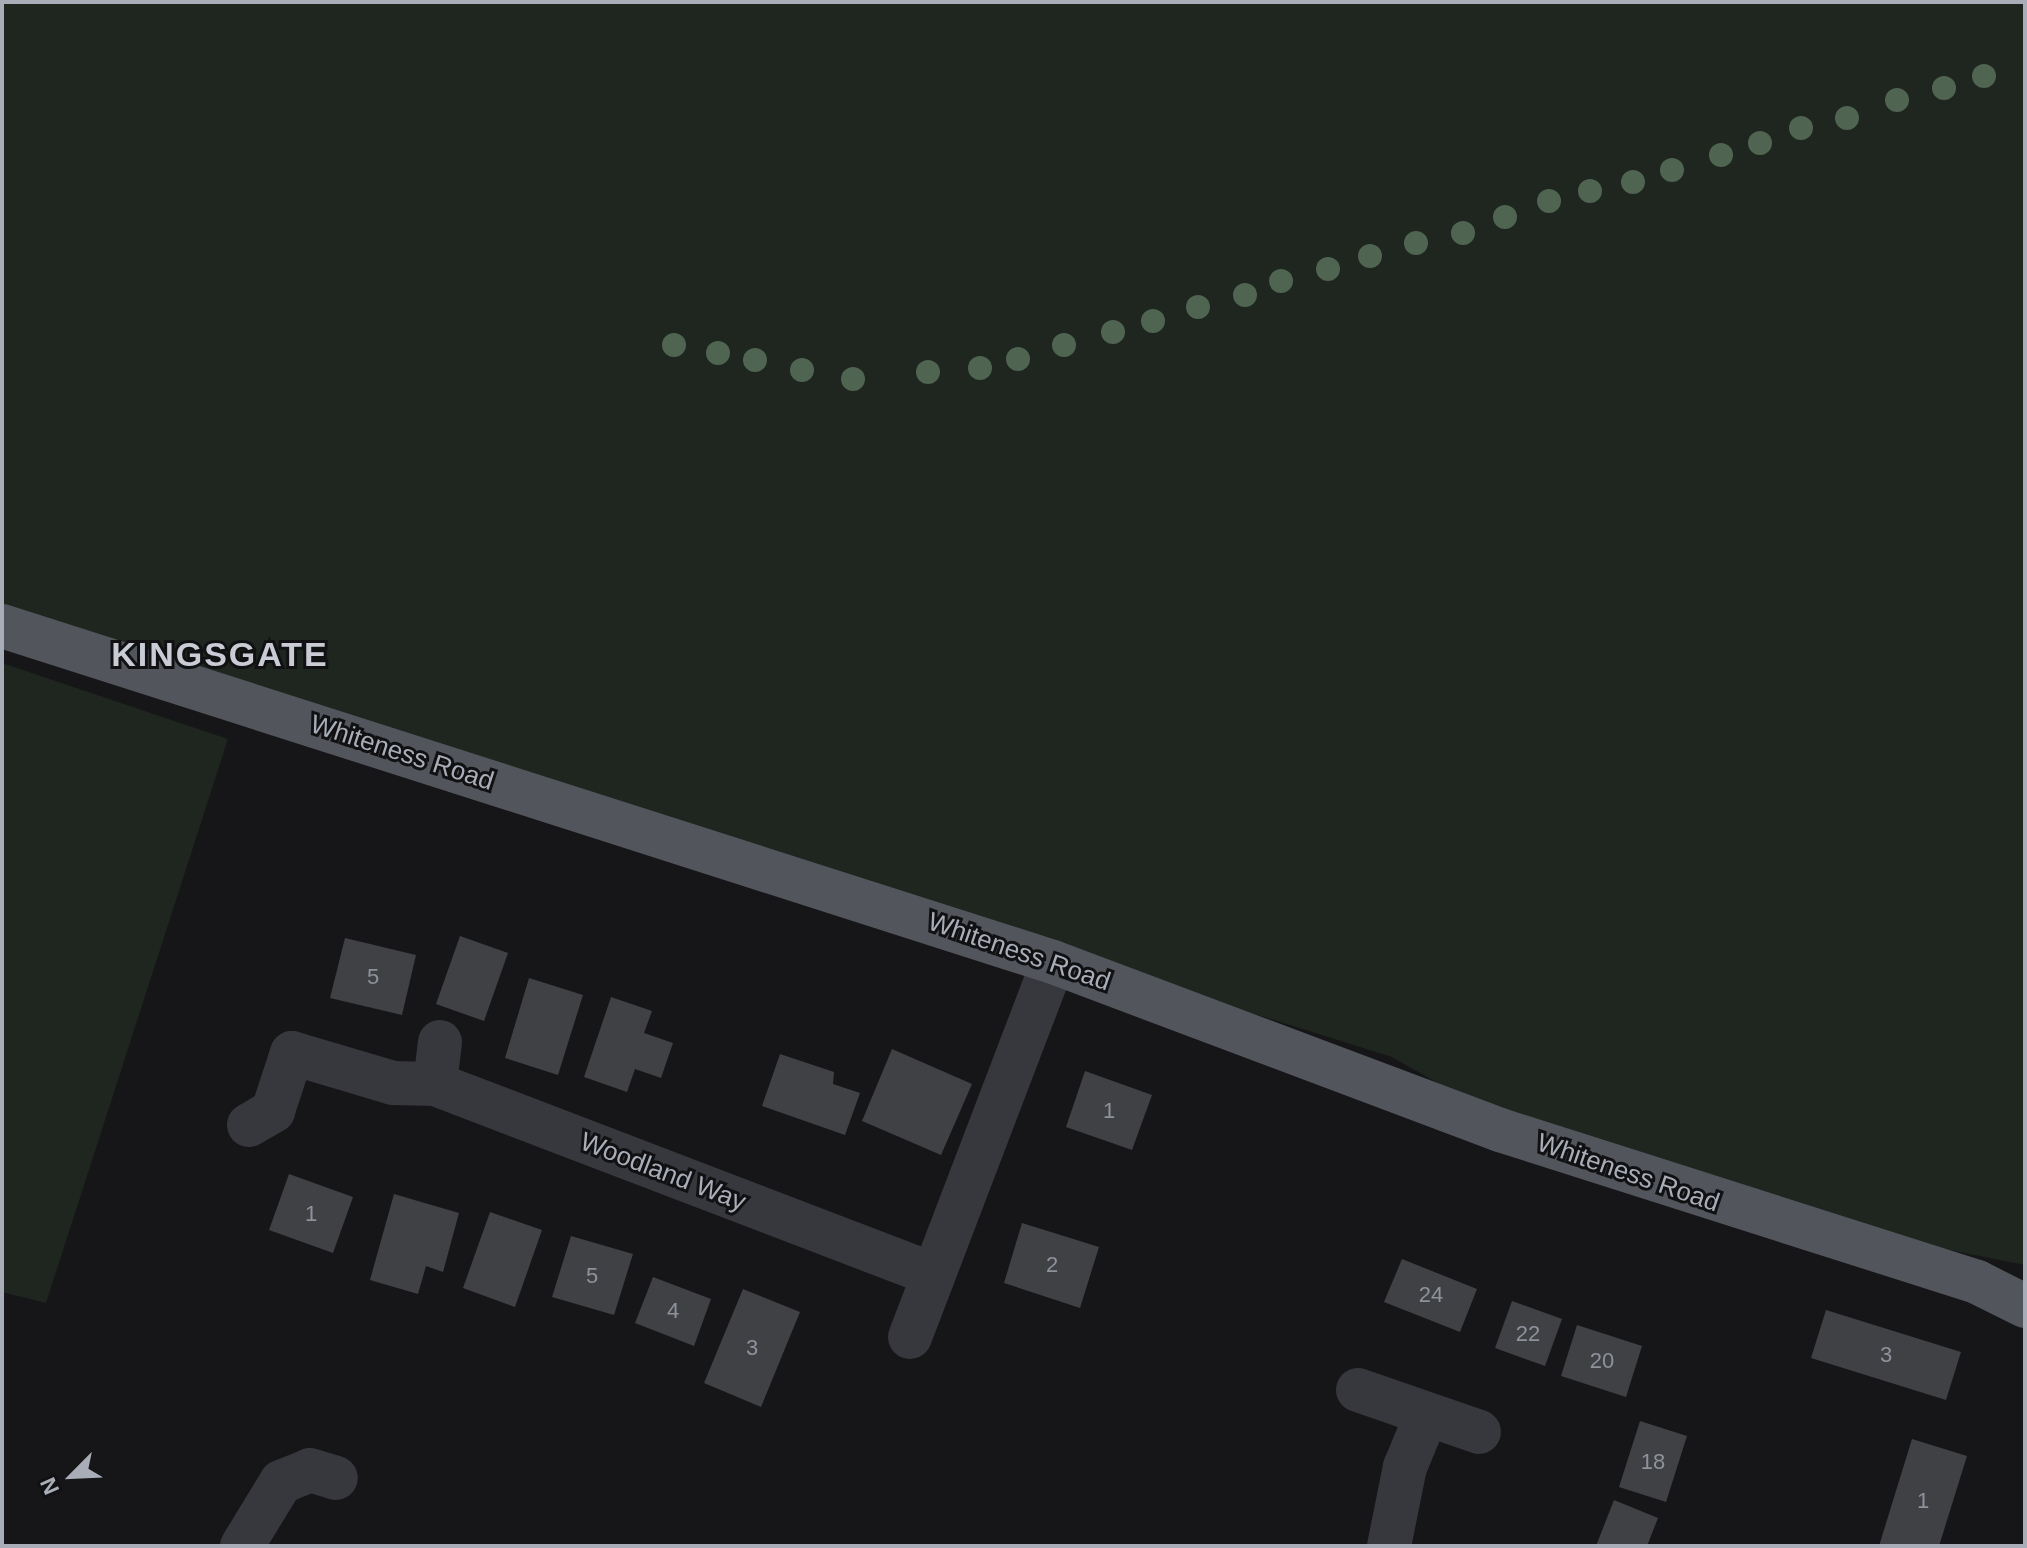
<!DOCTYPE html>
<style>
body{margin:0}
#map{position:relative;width:2027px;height:1548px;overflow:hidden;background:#161618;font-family:Arial,sans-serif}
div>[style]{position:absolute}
.green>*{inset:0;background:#1e261f}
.building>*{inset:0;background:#404145}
.minor>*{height:44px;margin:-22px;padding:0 22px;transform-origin:22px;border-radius:22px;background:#37383d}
.major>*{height:44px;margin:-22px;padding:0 22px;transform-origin:22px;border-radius:22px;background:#53555c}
.trees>*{width:24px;height:24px;margin:-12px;border-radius:50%;background:#506452}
span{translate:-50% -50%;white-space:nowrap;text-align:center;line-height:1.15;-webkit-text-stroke:6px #111113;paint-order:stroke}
.number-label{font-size:22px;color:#8e929b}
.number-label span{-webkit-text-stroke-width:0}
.street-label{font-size:26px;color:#a8adb8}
.district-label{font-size:34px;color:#c9ccd4;font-weight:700;letter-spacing:2px}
.frame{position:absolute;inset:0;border:4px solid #a8adb8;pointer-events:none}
.north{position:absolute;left:32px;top:1436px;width:80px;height:80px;-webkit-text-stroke:6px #111113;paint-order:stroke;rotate:246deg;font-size:22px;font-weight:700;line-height:32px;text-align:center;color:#a8adb8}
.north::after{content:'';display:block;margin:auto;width:28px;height:36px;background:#a8adb8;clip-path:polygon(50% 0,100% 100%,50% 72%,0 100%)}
</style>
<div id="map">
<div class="green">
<div style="clip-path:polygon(2px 2px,2025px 2px,2025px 1265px,1809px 1222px,1506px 1122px,1392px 1057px,2px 622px)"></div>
<div style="clip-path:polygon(2px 663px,228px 739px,46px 1303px,2px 1292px)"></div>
</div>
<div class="building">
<div style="clip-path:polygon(460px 936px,508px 953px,484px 1021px,436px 1004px)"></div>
<div style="clip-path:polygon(345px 938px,416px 955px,402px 1015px,330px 998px)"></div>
<div style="clip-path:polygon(529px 978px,583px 995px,558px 1075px,505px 1058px)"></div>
<div style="clip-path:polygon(611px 997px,652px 1011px,644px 1033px,673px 1043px,661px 1078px,635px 1069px,627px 1092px,584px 1077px)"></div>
<div style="clip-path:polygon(892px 1049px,972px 1084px,941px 1155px,862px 1121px)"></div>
<div style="clip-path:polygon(780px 1054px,834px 1072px,833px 1084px,860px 1093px,845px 1135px,762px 1106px)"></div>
<div style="clip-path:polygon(1085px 1071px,1152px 1095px,1132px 1150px,1066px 1127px)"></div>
<div style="clip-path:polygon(289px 1174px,353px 1197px,333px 1253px,269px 1230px)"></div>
<div style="clip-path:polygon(394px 1194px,459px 1213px,443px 1272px,426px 1266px,418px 1294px,370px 1280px)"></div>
<div style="clip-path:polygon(490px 1212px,542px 1230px,515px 1307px,463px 1288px)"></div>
<div style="clip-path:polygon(1022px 1223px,1099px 1247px,1080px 1308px,1004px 1283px)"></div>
<div style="clip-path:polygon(571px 1236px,633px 1254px,614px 1315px,552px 1297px)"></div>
<div style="clip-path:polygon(1402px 1259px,1477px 1289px,1460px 1332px,1384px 1302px)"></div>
<div style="clip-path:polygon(653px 1277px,711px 1299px,694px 1346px,635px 1323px)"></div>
<div style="clip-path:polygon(743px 1289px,800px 1312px,761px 1407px,704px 1383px)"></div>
<div style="clip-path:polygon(1512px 1301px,1562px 1319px,1545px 1366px,1495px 1348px)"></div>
<div style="clip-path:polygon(1826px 1310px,1961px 1352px,1946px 1400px,1811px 1358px)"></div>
<div style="clip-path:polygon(1577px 1325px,1642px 1346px,1626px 1397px,1561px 1376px)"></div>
<div style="clip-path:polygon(1640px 1421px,1687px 1436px,1666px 1502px,1619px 1487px)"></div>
<div style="clip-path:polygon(1912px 1439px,1967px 1456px,1939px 1546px,1879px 1546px)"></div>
<div style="clip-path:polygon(1614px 1500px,1658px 1518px,1647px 1546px,1596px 1546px)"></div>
</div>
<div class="minor">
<div style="left:440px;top:1042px;width:42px;rotate:96.8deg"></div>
<div style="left:435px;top:1084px;width:532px;rotate:20.92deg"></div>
<div style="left:249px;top:1125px;width:28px;rotate:-30deg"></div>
<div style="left:273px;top:1111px;width:61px;rotate:-71.9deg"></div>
<div style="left:292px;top:1053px;width:105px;rotate:16.5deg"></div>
<div style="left:393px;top:1083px;width:42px;rotate:1.4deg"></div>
<div style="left:910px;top:1337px;width:401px;rotate:-69.1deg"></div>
<div style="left:1358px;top:1390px;width:128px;rotate:19.1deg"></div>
<div style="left:242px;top:1546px;width:75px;rotate:-58.6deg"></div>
<div style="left:281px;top:1482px;width:31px;rotate:-22deg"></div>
<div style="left:310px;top:1470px;width:27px;rotate:17deg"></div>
<div style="left:1389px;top:1546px;width:81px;rotate:-78.6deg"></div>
<div style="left:1405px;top:1467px;width:57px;rotate:-67.5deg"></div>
</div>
<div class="major">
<div style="left:2px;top:626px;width:1103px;rotate:17.73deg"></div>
<div style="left:1053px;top:962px;width:478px;rotate:20.6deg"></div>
<div style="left:1500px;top:1130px;width:501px;rotate:17.67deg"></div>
<div style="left:1977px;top:1282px;width:54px;rotate:26.6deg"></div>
</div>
<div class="trees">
<div style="left:1984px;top:76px"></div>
<div style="left:1944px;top:88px"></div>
<div style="left:1897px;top:100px"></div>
<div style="left:1847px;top:118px"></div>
<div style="left:1801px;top:128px"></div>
<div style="left:1760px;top:143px"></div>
<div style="left:1721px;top:155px"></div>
<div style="left:1672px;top:170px"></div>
<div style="left:1633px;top:182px"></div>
<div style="left:1590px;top:191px"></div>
<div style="left:1549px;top:201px"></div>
<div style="left:1505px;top:217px"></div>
<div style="left:1463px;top:233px"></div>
<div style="left:1416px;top:243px"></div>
<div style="left:1370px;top:256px"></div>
<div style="left:1328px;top:269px"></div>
<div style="left:1281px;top:281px"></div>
<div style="left:1245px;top:295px"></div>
<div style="left:1198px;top:307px"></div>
<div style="left:1153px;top:321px"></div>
<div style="left:1113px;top:332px"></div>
<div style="left:674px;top:345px"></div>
<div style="left:1064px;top:345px"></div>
<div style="left:718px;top:353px"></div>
<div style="left:1018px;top:359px"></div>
<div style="left:755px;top:360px"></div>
<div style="left:980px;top:368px"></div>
<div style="left:802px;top:370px"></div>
<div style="left:928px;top:372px"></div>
<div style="left:853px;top:379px"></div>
</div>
<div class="number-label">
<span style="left:373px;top:977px">5</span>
<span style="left:1109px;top:1111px">1</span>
<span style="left:311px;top:1214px">1</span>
<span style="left:1052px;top:1265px">2</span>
<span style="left:592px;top:1276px">5</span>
<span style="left:1431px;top:1295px">24</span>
<span style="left:673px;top:1311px">4</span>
<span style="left:1528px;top:1334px">22</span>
<span style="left:752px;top:1348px">3</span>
<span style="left:1886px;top:1355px">3</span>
<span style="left:1602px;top:1361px">20</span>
<span style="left:1653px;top:1462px">18</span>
<span style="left:1923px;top:1501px">1</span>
</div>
<div class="street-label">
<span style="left:402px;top:753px;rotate:18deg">Whiteness Road</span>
<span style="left:1019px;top:952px;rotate:19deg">Whiteness Road</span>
<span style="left:663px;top:1172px;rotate:21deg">Woodland Way</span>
<span style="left:1628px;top:1173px;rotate:19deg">Whiteness Road</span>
</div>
<div class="district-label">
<span style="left:220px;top:655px">KINGSGATE</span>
</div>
<div class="frame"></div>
<div class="north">N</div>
</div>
